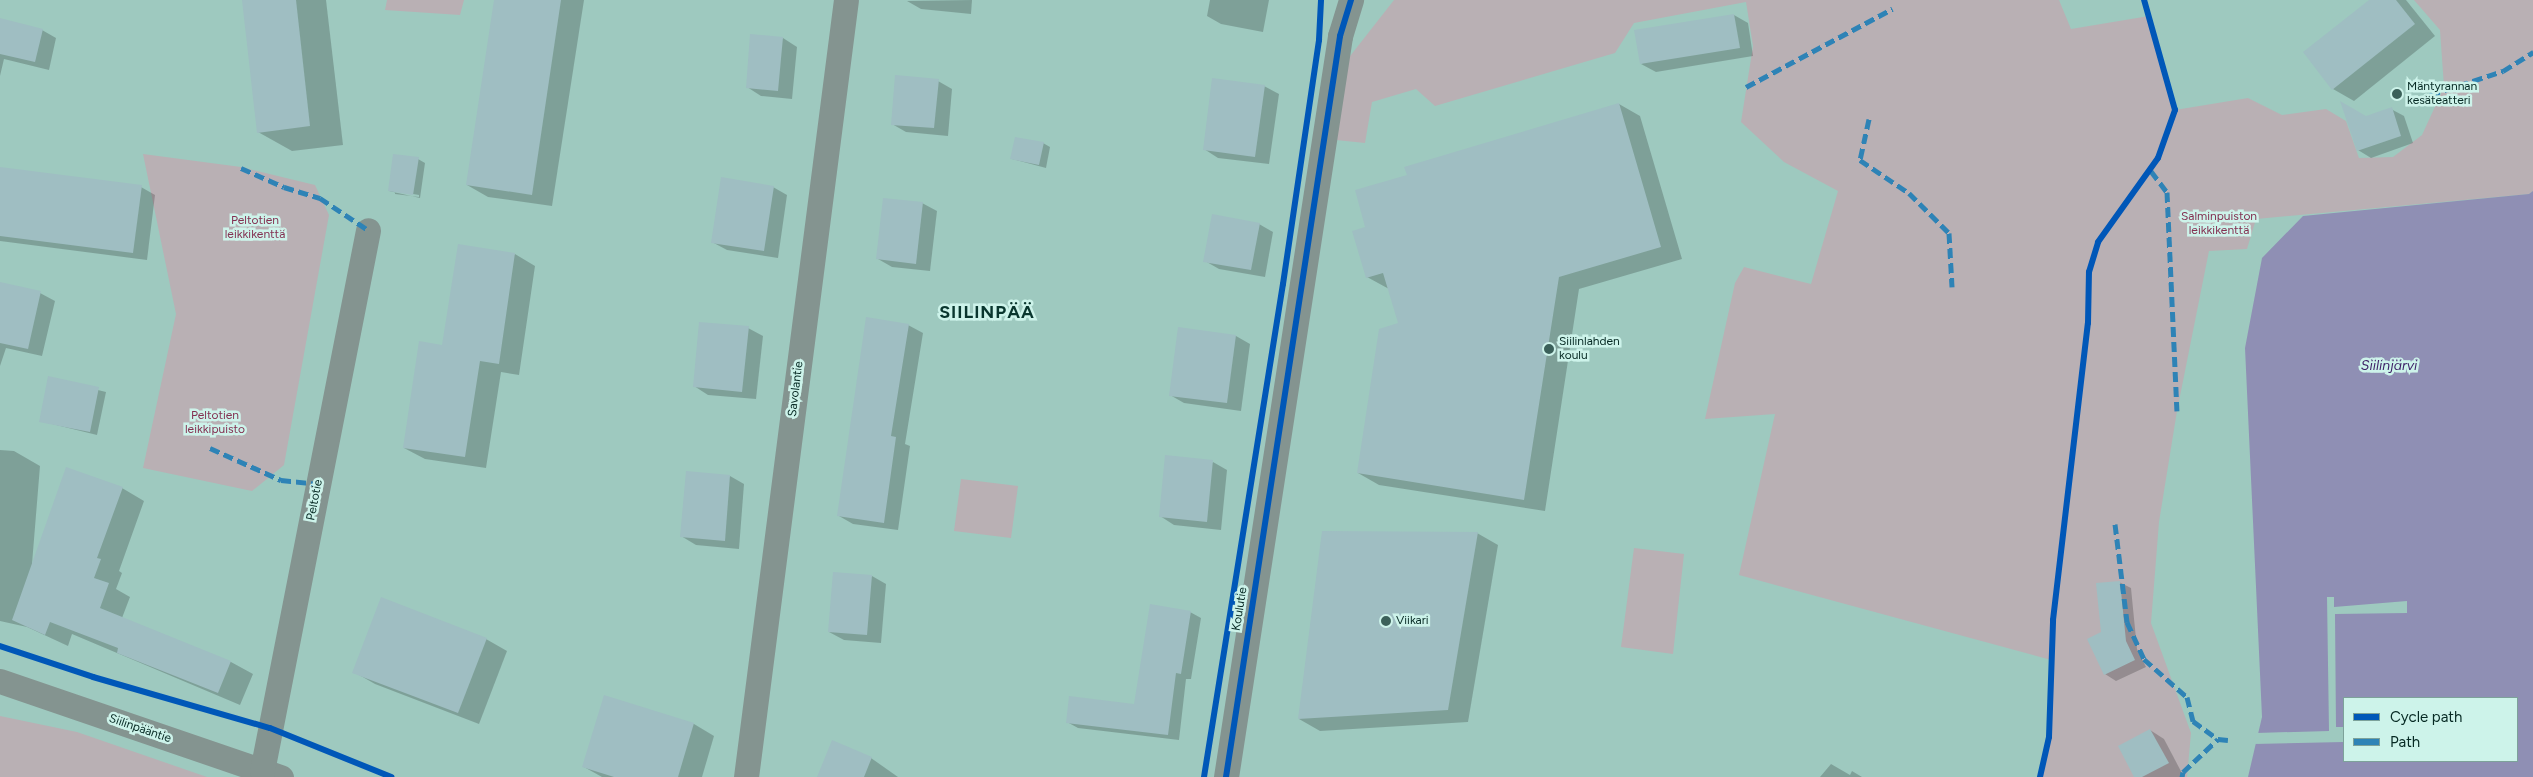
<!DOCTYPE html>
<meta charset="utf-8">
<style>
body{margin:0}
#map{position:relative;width:2533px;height:777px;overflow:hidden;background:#9ec9bf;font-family:Figtree,sans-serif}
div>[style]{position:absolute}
.green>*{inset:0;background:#b9b0b4}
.water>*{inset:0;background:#8f8fb4}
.pier>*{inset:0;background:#9ec9bf}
.shadow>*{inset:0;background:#0003}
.building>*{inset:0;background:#9fbec2}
.street>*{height:25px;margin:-12.5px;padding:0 12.5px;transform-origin:12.5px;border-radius:12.5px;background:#849490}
.quiet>*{height:5px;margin-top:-2.5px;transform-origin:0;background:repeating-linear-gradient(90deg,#2e83b6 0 10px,transparent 0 15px)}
.cycleway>*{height:6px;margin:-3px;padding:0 3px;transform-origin:3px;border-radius:3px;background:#0057b8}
.dots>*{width:14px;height:14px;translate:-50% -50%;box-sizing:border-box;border:2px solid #cdf3ea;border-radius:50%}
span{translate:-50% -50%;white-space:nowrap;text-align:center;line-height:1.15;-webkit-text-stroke:5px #cdf3ea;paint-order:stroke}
.poi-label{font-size:12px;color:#062923}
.left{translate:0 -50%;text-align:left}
.park-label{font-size:12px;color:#833051}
.street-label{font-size:12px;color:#062923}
.water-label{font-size:14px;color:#3d1f66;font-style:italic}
.district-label{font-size:18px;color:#09362e;font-weight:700;letter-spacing:1px}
.legend{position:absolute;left:2343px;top:697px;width:175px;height:65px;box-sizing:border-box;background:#cdf3ea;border:1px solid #7da29a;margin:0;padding:6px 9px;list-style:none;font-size:15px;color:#062923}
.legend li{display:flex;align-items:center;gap:10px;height:25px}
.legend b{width:25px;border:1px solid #7da29a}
</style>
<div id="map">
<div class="green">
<div style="clip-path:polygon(387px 0,464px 0,460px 15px,385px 10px)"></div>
<div style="clip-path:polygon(1394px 0,2059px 0,2071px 29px,2149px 16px,2175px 110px,2248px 98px,2282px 115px,2326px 109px,2346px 121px,2359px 158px,2393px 157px,2422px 135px,2444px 87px,2440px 30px,2414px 0,2533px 0,2533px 191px,2529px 194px,2256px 219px,2247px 249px,2209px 251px,2177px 411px,2159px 522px,2151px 623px,2191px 733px,2187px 777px,2040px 777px,2049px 737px,2051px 660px,1739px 575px,1775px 414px,1705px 419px,1735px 283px,1744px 267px,1811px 284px,1838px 191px,1784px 162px,1741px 122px,1753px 46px,1746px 2px,1634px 23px,1615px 53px,1435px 106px,1416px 89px,1372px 102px,1365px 143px,1336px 140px,1347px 60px)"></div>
<div style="clip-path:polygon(143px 154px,241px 167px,315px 185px,329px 215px,284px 465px,252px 491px,143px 468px,176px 314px)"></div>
<div style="clip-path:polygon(961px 479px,1018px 486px,1011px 538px,954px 531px)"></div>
<div style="clip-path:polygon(1634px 548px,1684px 554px,1673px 654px,1621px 647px)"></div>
<div style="clip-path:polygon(0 716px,77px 732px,207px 777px,0 777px)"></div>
</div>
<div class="water">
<div style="clip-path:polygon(evenodd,2533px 191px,2533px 777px,2248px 777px,2262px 717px,2245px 348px,2262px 258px,2303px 216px,2529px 194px,2533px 191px,2344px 698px,2517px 698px,2517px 761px,2344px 761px,2344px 698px)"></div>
</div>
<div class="pier">
<div style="clip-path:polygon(2327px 597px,2334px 597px,2334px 607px,2407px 601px,2407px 613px,2335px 614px,2336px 727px,2344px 727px,2344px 742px,2253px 744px,2256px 733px,2329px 731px)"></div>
</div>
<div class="shadow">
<div style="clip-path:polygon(243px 0,326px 0,343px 145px,292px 151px,258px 132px)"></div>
<div style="clip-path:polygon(496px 0,584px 0,552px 206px,488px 197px,467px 185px)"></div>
<div style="clip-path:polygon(972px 0,971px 14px,921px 9px,907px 1px)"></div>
<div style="clip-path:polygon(1210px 0,1269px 0,1263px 32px,1221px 24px,1207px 16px)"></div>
<div style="clip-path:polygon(2371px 0,2406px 0,2435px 36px,2354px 101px,2333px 89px)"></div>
<div style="clip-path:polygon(1734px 15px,1748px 23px,1753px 56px,1656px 72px,1641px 64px)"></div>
<div style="clip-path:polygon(0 20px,42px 30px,56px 38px,49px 70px,4px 59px,0 76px)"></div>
<div style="clip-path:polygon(783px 38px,797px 47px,792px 99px,761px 96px,747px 87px)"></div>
<div style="clip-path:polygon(938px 81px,952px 89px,948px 136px,906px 132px,892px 124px)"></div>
<div style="clip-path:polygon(1264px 86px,1279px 94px,1269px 164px,1218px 158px,1204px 149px)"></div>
<div style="clip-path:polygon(1619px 104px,1640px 116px,1682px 259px,1579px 289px,1545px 511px,1379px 485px,1358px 473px,1399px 324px,1389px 289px,1367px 277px,1367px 228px,1408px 176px)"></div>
<div style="clip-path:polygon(2391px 109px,2404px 116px,2413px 143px,2371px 158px,2358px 150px,2366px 118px)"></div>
<div style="clip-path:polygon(1043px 143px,1050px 147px,1046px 168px,1012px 159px)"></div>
<div style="clip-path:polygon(evenodd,418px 159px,425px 163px,420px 198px,389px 191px,418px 159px,395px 191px,419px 195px,419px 197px,395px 194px,395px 191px)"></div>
<div style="clip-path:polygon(0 168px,141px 187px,155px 195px,147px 260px,0 241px)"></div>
<div style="clip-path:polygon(773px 187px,787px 195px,778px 258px,727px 250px,712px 242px)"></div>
<div style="clip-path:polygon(922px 203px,937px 211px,930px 271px,892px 267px,878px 259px)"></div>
<div style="clip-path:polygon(1259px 224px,1273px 232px,1265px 277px,1219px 269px,1205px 261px)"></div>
<div style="clip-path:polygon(515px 254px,535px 266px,519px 375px,501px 372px,486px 468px,425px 459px,404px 448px,443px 346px)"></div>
<div style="clip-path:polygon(0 284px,40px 293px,55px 301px,42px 356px,6px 348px,0 366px)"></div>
<div style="clip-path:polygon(908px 325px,923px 333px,905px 444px,910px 446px,898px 530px,853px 524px,839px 516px)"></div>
<div style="clip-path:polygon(748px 328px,763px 336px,756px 399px,708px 395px,694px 386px)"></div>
<div style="clip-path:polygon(1179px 329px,1236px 336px,1250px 344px,1241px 411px,1184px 403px,1170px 395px)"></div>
<div style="clip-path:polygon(49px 378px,106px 392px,97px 435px,40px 421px)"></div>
<div style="clip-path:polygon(0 450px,14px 451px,40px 466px,32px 564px,122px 488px,144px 501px,119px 571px,122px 573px,116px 589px,130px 597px,122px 618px,231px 662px,253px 674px,240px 705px,72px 634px,68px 646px,27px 627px,0 621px)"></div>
<div style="clip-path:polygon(1213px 462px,1227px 470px,1221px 530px,1174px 525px,1160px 516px)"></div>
<div style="clip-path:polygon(730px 476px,744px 484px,739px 549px,696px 545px,681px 536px)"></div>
<div style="clip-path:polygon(1477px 533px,1498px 545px,1468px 722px,1320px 731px,1299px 719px)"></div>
<div style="clip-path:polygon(872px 576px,886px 584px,881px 643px,844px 640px,829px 632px)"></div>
<div style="clip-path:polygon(2119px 582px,2131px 588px,2137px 649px,2146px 667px,2116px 681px,2105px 674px,2103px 633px)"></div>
<div style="clip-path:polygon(1190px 612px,1201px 618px,1191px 679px,1186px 679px,1179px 740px,1078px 728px,1067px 722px,1135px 705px)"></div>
<div style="clip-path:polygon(486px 639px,507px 651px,479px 724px,375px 684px,354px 672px)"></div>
<div style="clip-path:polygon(605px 697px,694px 724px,714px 736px,702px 777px,602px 777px,584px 767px)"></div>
<div style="clip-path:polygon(2150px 730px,2164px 739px,2184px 777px,2136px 777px)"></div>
<div style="clip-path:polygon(871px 758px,898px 777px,818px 777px)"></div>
<div style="clip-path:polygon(1831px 764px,1850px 775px,1852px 771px,1862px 777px,1820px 777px)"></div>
</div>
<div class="building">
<div style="clip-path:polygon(242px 0,296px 0,310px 126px,257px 133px)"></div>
<div style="clip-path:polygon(494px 0,561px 0,532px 195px,466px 185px)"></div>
<div style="clip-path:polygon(2369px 0,2396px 0,2415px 24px,2332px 90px,2303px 52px)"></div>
<div style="clip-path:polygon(1734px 14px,1740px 48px,1640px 64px,1634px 30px)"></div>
<div style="clip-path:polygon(0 18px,43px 29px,35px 62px,0 54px)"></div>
<div style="clip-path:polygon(750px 34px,783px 37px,778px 91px,746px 88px)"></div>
<div style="clip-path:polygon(895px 75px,939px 79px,934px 128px,891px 125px)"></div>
<div style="clip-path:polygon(1212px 78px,1265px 85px,1255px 157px,1203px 150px)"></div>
<div style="clip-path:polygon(2340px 101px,2366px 116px,2392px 107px,2401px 136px,2357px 151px)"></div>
<div style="clip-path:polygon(1619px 103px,1661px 247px,1559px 277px,1524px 500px,1357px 473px,1379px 329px,1398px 323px,1383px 273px,1366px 278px,1352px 231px,1365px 227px,1355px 190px,1407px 175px,1404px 167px)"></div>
<div style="clip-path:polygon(1015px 137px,1044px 142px,1039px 165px,1010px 159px)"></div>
<div style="clip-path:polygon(393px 154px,419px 157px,413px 195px,388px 191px)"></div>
<div style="clip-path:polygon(0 167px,142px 185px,133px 253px,0 236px)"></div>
<div style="clip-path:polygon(721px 177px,774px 186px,764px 251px,711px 243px)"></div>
<div style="clip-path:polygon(883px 198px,923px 202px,916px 264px,876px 259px)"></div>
<div style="clip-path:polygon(1212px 214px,1260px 223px,1251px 270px,1203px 262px)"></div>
<div style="clip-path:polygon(458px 244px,515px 253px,499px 364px,480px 361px,465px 457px,403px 448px,419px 341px,442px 345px)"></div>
<div style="clip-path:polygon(0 282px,41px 291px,28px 349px,0 343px)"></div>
<div style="clip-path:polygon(866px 317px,909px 324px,891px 436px,896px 437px,884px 523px,837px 516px)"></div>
<div style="clip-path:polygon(699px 322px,749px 326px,742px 392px,693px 387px)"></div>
<div style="clip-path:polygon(1178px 327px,1236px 335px,1227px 403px,1169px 396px)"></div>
<div style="clip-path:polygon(48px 376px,99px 387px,90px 432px,39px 422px)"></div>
<div style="clip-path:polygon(1165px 455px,1213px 460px,1207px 522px,1159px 517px)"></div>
<div style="clip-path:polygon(66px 467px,123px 487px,97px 558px,101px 559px,94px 578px,109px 583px,100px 608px,231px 661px,218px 693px,117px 653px,118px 648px,50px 622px,45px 635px,12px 620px)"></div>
<div style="clip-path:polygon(686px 471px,730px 475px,725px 541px,680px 537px)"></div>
<div style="clip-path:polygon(1322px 531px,1478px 532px,1448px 710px,1298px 719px)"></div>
<div style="clip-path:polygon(833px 572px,872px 575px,867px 635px,828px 632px)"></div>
<div style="clip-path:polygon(2120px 581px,2126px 641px,2135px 660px,2104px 675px,2087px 639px,2101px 632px,2096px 583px)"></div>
<div style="clip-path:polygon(381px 597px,487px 638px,458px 713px,352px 673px)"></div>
<div style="clip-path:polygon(1150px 604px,1191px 611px,1181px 674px,1176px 673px,1168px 735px,1066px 723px,1069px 696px,1134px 704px)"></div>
<div style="clip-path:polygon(604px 695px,694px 723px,678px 777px,614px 777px,582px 767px)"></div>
<div style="clip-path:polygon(2150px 729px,2169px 763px,2142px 777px,2134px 777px,2118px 746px)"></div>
<div style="clip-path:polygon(832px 740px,872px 757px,864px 777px,817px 777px)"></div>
</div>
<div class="street">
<div style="left:0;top:681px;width:297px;rotate:18.9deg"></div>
<div style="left:262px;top:771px;width:551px;rotate:-78.91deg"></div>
<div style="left:746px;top:777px;width:783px;rotate:-82.67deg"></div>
<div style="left:1226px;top:777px;width:750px;rotate:-81.25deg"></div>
<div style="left:1340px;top:36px;width:38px;rotate:-73deg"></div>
</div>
<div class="quiet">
<div style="left:1746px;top:87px;width:166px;rotate:-28.1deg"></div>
<div style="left:2430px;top:95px;width:77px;rotate:-18.2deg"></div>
<div style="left:2503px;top:71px;width:36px;rotate:-32deg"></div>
<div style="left:1869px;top:119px;width:42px;rotate:102.4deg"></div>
<div style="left:1860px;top:160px;width:59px;rotate:34deg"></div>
<div style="left:1909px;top:193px;width:57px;rotate:45deg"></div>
<div style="left:1949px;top:233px;width:54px;rotate:86.8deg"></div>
<div style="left:241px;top:168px;width:47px;rotate:23.8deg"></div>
<div style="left:284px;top:187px;width:38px;rotate:17deg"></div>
<div style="left:320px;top:198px;width:58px;rotate:33.7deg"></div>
<div style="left:2151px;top:171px;width:26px;rotate:53deg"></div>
<div style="left:2167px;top:192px;width:219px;rotate:87.4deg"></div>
<div style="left:210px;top:448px;width:78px;rotate:24.3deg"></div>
<div style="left:281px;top:480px;width:37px;rotate:6deg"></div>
<div style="left:2115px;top:524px;width:99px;rotate:83deg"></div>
<div style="left:2127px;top:622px;width:41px;rotate:65.3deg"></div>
<div style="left:2144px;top:659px;width:57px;rotate:41.5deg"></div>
<div style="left:2187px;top:697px;width:25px;rotate:76deg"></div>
<div style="left:2193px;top:721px;width:31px;rotate:36deg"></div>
<div style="left:2182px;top:777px;width:5px;rotate:-79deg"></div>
<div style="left:2183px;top:772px;width:48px;rotate:-43.3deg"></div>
<div style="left:2218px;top:739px;width:10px;rotate:6deg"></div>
</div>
<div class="cycleway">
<div style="left:0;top:646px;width:98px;rotate:18.4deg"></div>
<div style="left:93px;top:677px;width:184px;rotate:16.1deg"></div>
<div style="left:270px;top:728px;width:131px;rotate:22deg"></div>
<div style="left:1204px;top:777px;width:499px;rotate:-80.9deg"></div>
<div style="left:1283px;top:284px;width:247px;rotate:-81.6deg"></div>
<div style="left:1319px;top:40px;width:40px;rotate:-87.1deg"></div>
<div style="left:1226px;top:777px;width:750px;rotate:-81.25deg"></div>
<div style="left:1340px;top:36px;width:38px;rotate:-73deg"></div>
<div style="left:2040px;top:777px;width:41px;rotate:-77.3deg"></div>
<div style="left:2049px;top:737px;width:117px;rotate:-88deg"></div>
<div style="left:2053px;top:620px;width:299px;rotate:-83.3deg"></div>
<div style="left:2088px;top:323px;width:51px;rotate:-88.9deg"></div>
<div style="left:2089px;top:272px;width:31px;rotate:-73deg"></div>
<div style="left:2098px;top:242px;width:103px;rotate:-54.5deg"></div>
<div style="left:2158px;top:158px;width:51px;rotate:-70.5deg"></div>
<div style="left:2175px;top:110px;width:114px;rotate:-105.7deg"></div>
</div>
<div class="dots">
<div style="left:2397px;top:94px;background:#3b615a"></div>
<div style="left:1549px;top:349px;background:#3b615a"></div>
<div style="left:1386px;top:621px;background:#3b615a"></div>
</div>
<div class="poi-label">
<span class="left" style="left:2407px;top:94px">Mäntyrannan<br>kesäteatteri</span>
<span class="left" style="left:1559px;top:349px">Siilinlahden<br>koulu</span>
<span class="left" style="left:1396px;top:621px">Viikari</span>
</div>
<div class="park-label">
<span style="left:2219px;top:224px">Salminpuiston<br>leikkikenttä</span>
<span style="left:255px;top:228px">Peltotien<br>leikkikenttä</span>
<span style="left:215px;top:423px">Peltotien<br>leikkipuisto</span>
</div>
<div class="street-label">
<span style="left:796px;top:389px;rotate:-83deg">Savolantie</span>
<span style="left:315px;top:500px;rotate:-79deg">Peltotie</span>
<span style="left:1240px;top:609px;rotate:-81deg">Koulutie</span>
<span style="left:140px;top:729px;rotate:19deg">Siilinpääntie</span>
</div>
<div class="water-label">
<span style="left:2389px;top:366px">Siilinjärvi</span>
</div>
<div class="district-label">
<span style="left:987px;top:312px">SIILINPÄÄ</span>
</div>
<ul class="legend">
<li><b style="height:6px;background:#0057b8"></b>Cycle path</li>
<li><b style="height:6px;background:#2e83b6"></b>Path</li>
</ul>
</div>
